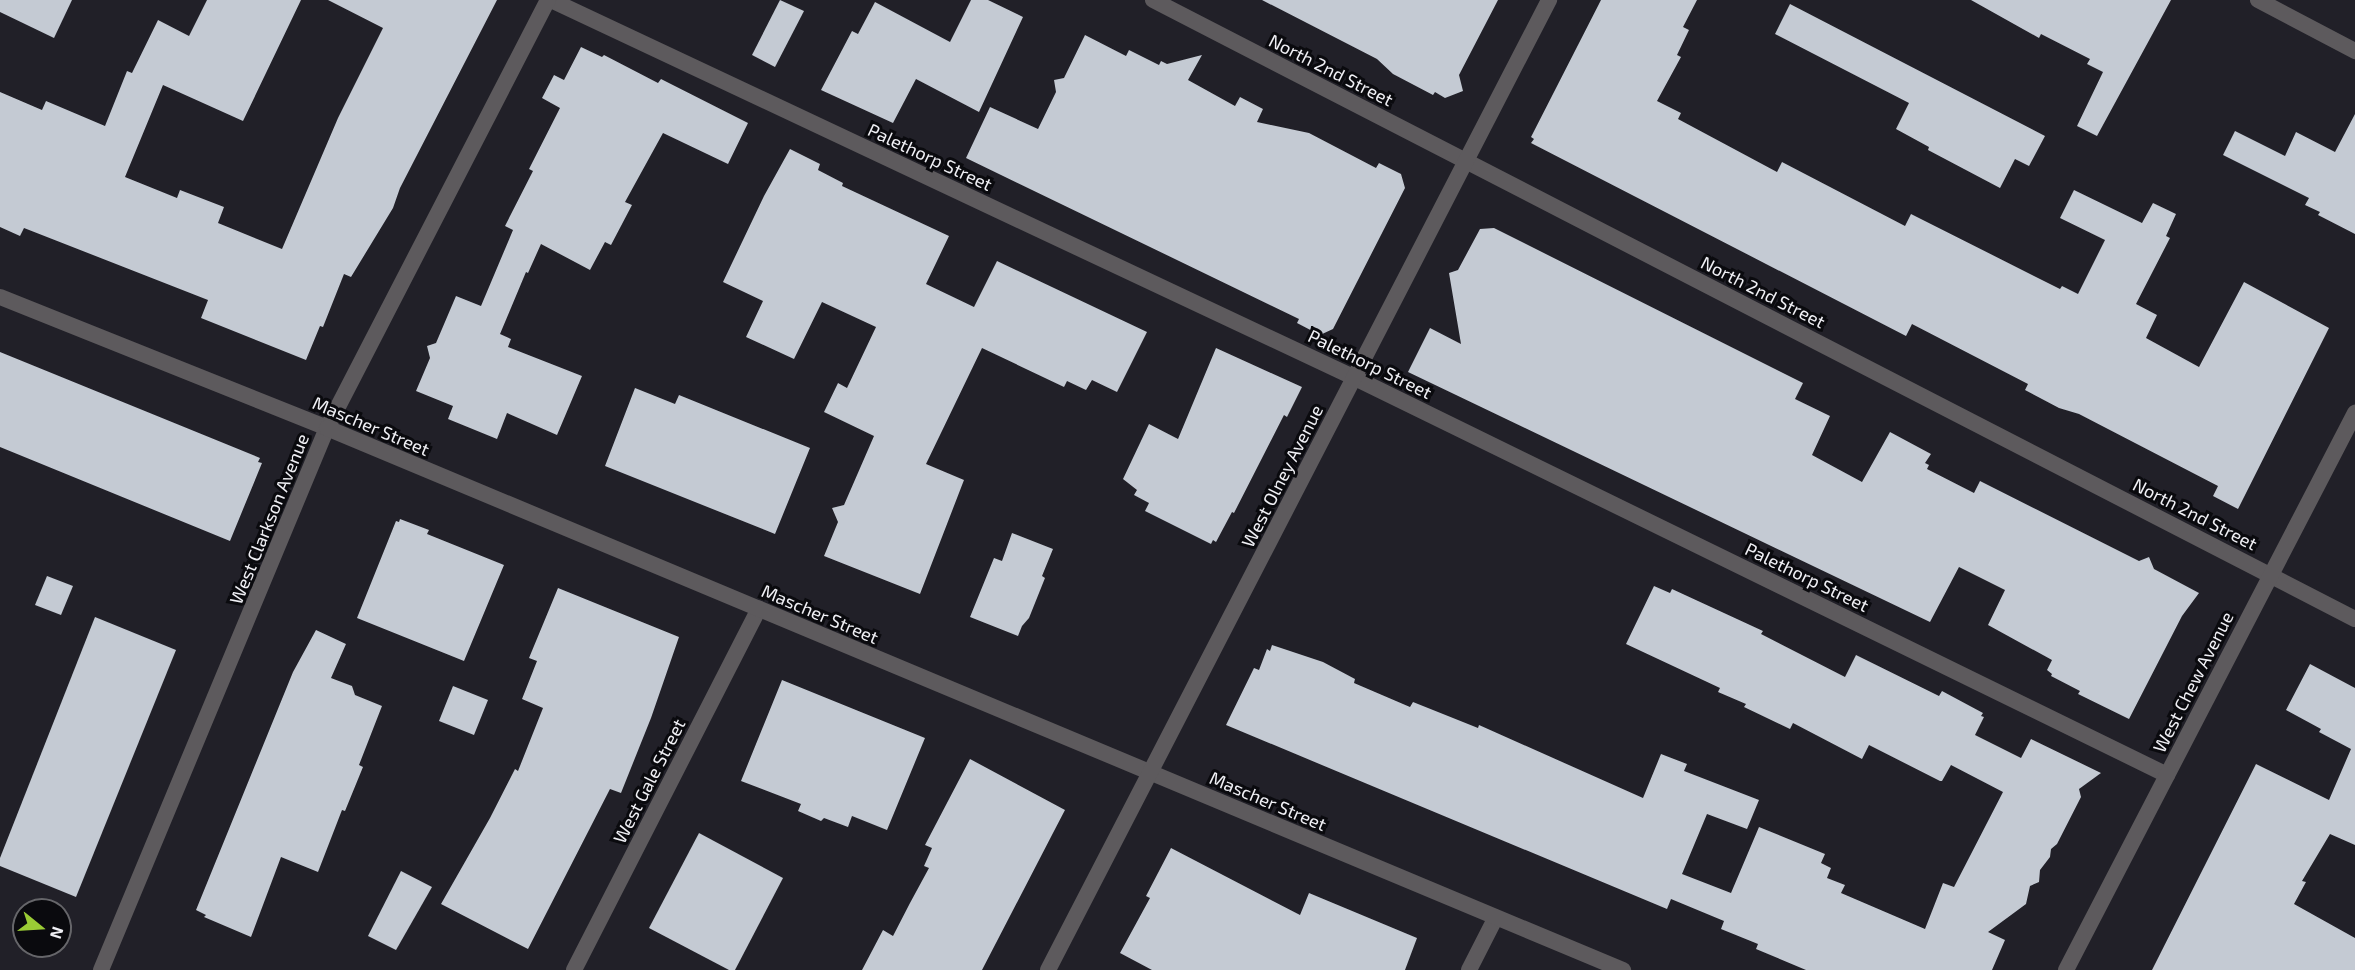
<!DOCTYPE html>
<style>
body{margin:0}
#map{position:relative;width:2355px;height:970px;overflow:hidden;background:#212028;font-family:"Exo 2",sans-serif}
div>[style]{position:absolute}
.building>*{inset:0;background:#c4cad3}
.minor>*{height:16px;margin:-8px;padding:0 8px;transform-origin:8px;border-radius:8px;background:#5d5a5d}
.tertiary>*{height:16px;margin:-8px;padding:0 8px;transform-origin:8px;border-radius:8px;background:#5d5a5d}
span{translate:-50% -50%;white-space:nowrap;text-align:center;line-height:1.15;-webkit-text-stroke:6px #0a0a0e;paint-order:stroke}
.street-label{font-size:18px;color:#f0f0f5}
.north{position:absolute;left:12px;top:898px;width:60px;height:60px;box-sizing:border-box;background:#0a0a0e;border:2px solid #66666a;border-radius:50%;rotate:108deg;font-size:16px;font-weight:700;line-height:24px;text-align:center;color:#f0f0f5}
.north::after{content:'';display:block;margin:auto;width:21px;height:27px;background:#9acb35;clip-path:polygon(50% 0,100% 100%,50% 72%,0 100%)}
</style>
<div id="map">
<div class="building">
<div style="clip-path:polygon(0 0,72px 0,54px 38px,0 12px)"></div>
<div style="clip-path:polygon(207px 0,301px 0,243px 121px,163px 85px,125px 177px,177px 198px,180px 190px,224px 207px,218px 223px,282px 249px,338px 118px,383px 28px,328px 0,497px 0,400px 188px,393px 208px,351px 277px,344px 274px,323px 327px,320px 326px,306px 360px,201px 318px,208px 300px,24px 228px,20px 236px,0 227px,0 92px,42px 110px,46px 101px,105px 126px,127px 71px,132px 73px,158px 20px,189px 36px)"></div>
<div style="clip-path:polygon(780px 0,804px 11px,775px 67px,752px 55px)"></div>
<div style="clip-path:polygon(971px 0,988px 0,1023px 17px,979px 112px,916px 79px,893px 123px,821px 90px,852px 31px,858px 34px,875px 2px,950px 42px)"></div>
<div style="clip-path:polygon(1262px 0,1498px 0,1459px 75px,1463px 91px,1445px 98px,1435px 92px,1433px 95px,1393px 74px,1377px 59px)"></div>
<div style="clip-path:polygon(1601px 0,1697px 0,1683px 27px,1689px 30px,1677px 55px,1681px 57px,1657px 101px,1681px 113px,1678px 119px,1777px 172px,1782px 162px,1905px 226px,1911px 214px,2060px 289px,2062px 286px,2078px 294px,2105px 240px,2060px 218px,2074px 190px,2142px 223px,2153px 203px,2176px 214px,2166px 236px,2170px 238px,2136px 304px,2157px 315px,2146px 338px,2199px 367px,2244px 282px,2329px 328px,2238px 509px,2213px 496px,2218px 486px,2079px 414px,2059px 408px,2025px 390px,2028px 384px,1912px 324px,1906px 336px,1531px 143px,1534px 139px,1531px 137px)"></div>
<div style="clip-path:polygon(1971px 0,2171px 0,2097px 136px,2077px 126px,2103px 72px,2087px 64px,2090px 59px,2041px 34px,2039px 38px)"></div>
<div style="clip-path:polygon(1790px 4px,2045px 136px,2029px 166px,2015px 159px,2000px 188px,1928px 150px,1929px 147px,1896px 129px,1909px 103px,1775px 34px)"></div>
<div style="clip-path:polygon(1085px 35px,1126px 56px,1129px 50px,1159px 65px,1161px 61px,1167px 64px,1202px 55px,1188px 80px,1235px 106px,1240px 97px,1263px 109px,1257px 122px,1309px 133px,1376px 168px,1379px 163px,1401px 174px,1405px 188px,1333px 329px,1320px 335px,1297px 323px,1299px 319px,966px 158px,990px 107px,1038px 129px,1056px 92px,1054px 80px,1064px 78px)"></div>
<div style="clip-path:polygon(581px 47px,602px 57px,604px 55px,658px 83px,661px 79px,748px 123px,728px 164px,663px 133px,625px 202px,632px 205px,611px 245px,605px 242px,590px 270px,541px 244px,528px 273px,526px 272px,500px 334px,511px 339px,508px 347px,582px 376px,557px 435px,507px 413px,497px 439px,448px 419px,453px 406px,416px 391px,430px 358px,427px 346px,436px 343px,456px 296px,481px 306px,513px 230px,505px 226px,533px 171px,529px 169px,560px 108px,542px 98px,554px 75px,564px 80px)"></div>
<div style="clip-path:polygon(2355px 114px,2355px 234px,2318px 215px,2320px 212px,2305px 205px,2309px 198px,2223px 155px,2235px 131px,2285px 156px,2296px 132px,2335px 152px)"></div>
<div style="clip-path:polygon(790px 149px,820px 164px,818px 170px,843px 183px,842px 186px,949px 236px,926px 284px,974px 307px,997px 261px,1147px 332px,1117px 392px,1092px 380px,1086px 390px,1067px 381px,1064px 387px,982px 348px,926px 464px,964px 480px,920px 594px,824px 556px,838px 522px,832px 508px,844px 505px,874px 436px,824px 412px,838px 383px,847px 388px,876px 327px,822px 302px,794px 359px,746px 337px,763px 301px,723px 282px,764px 196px)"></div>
<div style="clip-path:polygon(1494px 228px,1803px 383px,1795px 399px,1830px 416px,1812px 455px,1862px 482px,1890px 432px,1931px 454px,1925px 463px,1929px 465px,1927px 469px,1974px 493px,1980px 481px,2139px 561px,2149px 557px,2154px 569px,2199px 593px,2182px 616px,2129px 719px,2078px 694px,2080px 691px,2051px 676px,2052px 674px,2047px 670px,2052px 660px,1988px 625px,2005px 590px,1959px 567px,1930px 622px,1408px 372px,1430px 328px,1461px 344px,1449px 273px,1458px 270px,1480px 229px)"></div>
<div style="clip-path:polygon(1216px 348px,1302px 387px,1287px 417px,1284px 415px,1234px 513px,1232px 512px,1216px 542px,1213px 540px,1211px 544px,1145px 511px,1149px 503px,1134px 495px,1137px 490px,1123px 479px,1149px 424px,1178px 439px)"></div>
<div style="clip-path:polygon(0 352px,260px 458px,258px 462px,262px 463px,230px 541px,0 447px)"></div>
<div style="clip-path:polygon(635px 388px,675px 404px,679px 395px,810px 448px,775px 534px,605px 466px)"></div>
<div style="clip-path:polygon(400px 519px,429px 530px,427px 534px,504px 565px,464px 661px,357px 618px,396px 521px,399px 522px)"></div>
<div style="clip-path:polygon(1012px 533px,1053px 549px,1042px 576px,1045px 578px,1029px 618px,1022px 626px,1018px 636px,970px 617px,994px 558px,1002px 561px)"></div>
<div style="clip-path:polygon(47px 576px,73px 586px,61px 615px,35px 605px)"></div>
<div style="clip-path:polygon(1654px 586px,1670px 593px,1672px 589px,1763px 631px,1761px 634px,1845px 677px,1856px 655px,1939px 696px,1942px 691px,1983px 713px,1981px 716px,1984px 717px,1975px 735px,2021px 758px,2031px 739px,2101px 773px,2079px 789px,2081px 797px,2057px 844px,2051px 849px,2050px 857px,2040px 870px,2039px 882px,2030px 886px,2026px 904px,1988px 932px,2005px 940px,1992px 970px,1806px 970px,1756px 949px,1758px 944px,1721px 929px,1724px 921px,1671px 899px,1667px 909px,1226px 725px,1254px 668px,1259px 670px,1267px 649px,1270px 651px,1272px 645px,1323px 662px,1355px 679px,1354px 683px,1410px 707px,1413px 702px,1478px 728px,1479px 725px,1643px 798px,1661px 754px,1687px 764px,1684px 771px,1759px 800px,1747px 829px,1707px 814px,1682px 874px,1731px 893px,1759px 827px,1825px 854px,1821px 863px,1831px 868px,1827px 878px,1845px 885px,1841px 893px,1925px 929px,1943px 883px,1954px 887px,2003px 792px,1951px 765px,1942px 781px,1940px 781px,1869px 745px,1862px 759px,1793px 723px,1790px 729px,1744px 707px,1746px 704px,1718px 692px,1720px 688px,1626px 644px)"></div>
<div style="clip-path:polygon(558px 588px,679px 637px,651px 718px,621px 793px,610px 789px,528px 949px,441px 904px,490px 818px,515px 769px,518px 771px,543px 708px,522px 699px,537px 661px,529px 658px)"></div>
<div style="clip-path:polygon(95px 617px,176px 650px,76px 897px,0 866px,0 858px)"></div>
<div style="clip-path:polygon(316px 630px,346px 644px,331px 678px,352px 686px,355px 695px,382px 706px,359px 765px,363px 767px,345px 811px,342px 810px,318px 872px,281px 857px,251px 937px,204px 917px,206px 915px,196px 910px,293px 672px)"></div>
<div style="clip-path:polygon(2310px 664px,2355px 688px,2355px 845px,2330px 834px,2302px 881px,2306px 882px,2294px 904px,2355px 938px,2355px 970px,2152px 970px,2256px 764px,2329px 800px,2351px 749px,2319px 732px,2321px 729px,2286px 710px)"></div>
<div style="clip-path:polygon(782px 680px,925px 738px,887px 830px,852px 816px,848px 827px,824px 818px,821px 821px,798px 811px,801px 804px,741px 781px)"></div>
<div style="clip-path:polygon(453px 686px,488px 700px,474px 735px,439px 721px)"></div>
<div style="clip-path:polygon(970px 759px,1065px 810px,1053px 833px,982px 970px,862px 970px,883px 930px,893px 936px,910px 903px,929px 868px,924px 866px,932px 848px,925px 845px)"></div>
<div style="clip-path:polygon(699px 833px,783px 878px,735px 970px,729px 970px,649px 928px)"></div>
<div style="clip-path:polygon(1171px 848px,1300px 915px,1309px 893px,1417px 938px,1405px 970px,1152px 970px,1120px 953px,1150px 898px,1146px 896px)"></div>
<div style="clip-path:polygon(401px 871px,432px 887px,396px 950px,368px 936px)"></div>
</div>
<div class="minor">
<div style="left:551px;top:0;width:888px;rotate:25.18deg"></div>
<div style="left:1355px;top:378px;width:904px;rotate:26.05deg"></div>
<div style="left:1153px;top:0;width:1352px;rotate:27.25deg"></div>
<div style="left:2258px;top:0;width:110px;rotate:27.7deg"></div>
<div style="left:101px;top:970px;width:587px;rotate:-67.37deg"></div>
<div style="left:327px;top:428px;width:482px;rotate:-62.7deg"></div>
<div style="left:574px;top:970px;width:406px;rotate:-62.9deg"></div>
<div style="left:1469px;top:970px;width:59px;rotate:-63deg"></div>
<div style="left:2066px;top:970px;width:628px;rotate:-62.58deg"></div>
</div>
<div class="tertiary">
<div style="left:0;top:297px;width:352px;rotate:21.8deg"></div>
<div style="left:327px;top:428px;width:1405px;rotate:22.7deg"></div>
<div style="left:1048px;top:970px;width:1092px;rotate:-62.68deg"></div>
</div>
<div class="street-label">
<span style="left:1331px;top:70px;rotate:27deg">North 2nd Street</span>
<span style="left:930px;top:157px;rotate:25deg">Palethorp Street</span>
<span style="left:1763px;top:292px;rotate:27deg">North 2nd Street</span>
<span style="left:1370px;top:364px;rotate:26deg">Palethorp Street</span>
<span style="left:371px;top:426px;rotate:23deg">Mascher Street</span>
<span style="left:1282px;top:476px;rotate:-63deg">West Olney Avenue</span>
<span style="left:2195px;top:514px;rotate:27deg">North 2nd Street</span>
<span style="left:269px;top:519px;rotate:-68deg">West Clarkson Avenue</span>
<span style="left:1807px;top:577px;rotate:26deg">Palethorp Street</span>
<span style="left:820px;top:614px;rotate:23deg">Mascher Street</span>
<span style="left:2193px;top:682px;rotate:-63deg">West Chew Avenue</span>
<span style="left:649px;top:781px;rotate:-63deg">West Gale Street</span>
<span style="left:1268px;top:801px;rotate:23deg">Mascher Street</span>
</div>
<div class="north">N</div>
</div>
